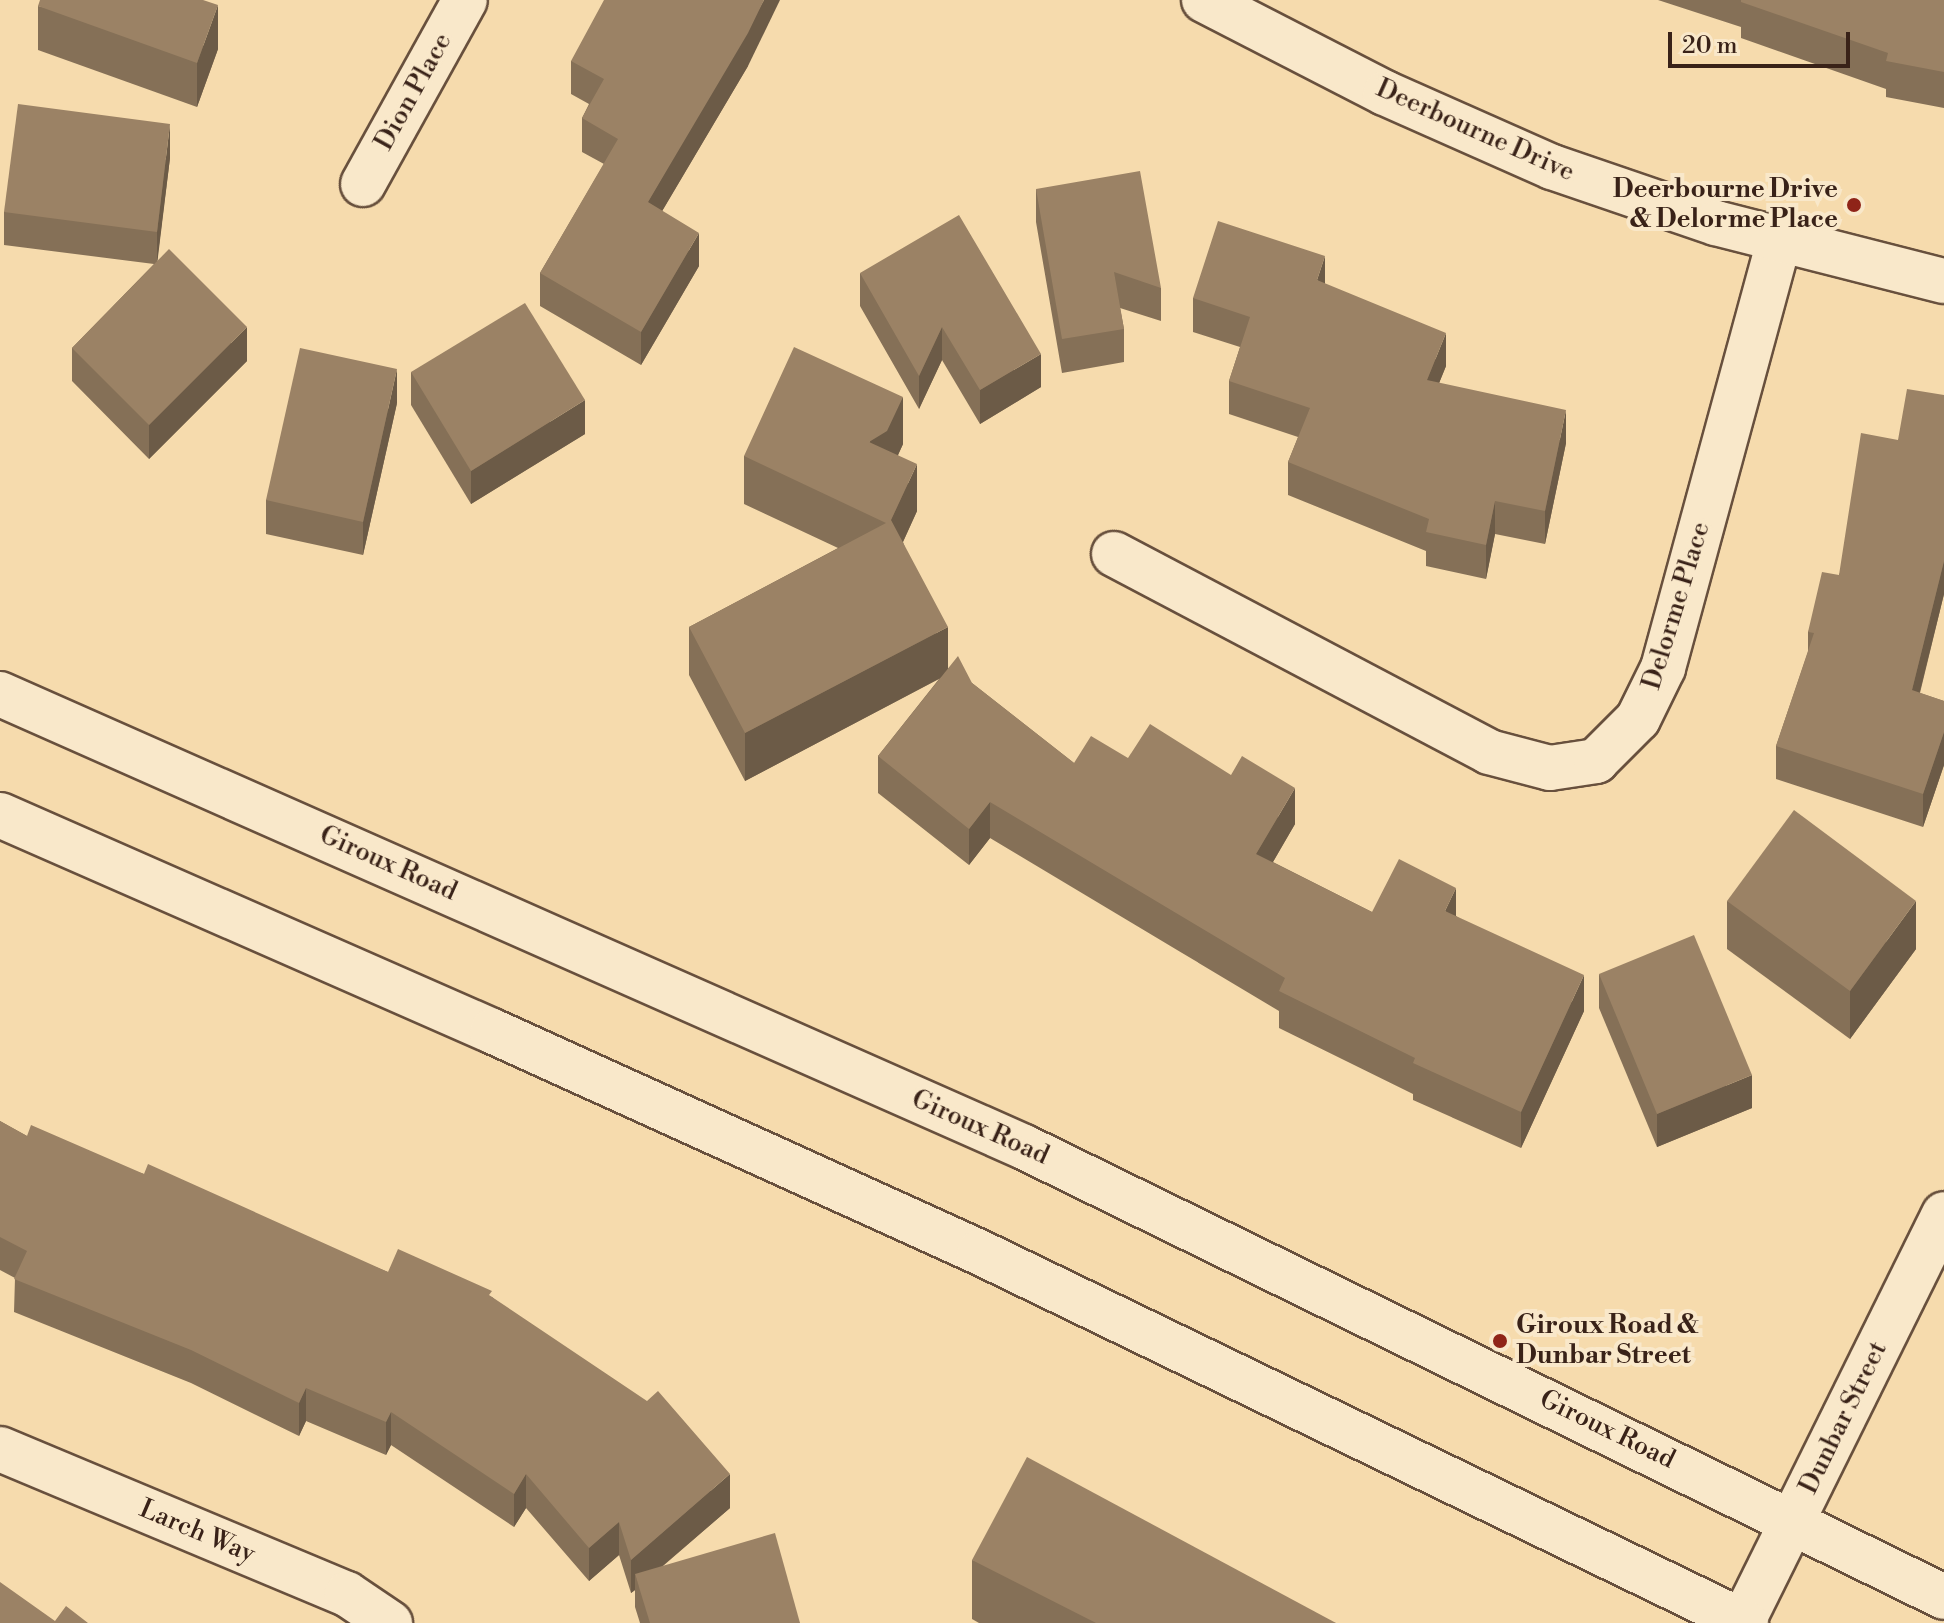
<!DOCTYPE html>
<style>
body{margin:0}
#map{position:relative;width:1944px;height:1623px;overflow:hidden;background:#f6dbad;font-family:"Libre Bodoni",serif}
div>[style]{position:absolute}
.roads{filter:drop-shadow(2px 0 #68503d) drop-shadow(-2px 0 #68503d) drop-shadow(0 2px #68503d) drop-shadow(0 -2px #68503d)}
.minor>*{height:44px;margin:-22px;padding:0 22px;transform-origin:22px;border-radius:22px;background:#f9e8ca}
.tertiary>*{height:44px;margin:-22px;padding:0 22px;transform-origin:22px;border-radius:22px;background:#f9e8ca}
.secondary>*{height:44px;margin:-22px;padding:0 22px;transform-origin:22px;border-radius:22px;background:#f9e8ca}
.wall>*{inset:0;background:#857057}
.shaded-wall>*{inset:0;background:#6c5b47}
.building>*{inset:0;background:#9b8265}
.dots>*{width:22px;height:22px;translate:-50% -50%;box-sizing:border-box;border:4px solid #f9e8ca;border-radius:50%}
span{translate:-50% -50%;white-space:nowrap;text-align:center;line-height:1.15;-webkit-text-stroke:8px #f9e8ca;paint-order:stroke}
.street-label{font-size:26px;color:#392218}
.poi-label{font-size:26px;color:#392218;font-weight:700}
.right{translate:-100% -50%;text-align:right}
.left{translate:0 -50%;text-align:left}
.scale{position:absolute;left:1668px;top:32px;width:182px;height:36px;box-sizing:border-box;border:4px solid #392218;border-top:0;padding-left:10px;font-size:24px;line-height:28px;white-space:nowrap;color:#392218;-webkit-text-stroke:6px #f9e8ca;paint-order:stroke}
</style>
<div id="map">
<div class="roads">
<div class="minor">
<div style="left:363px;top:184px;width:210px;rotate:-61deg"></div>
<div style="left:1114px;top:554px;width:424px;rotate:27.8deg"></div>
<div style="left:1489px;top:752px;width:63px;rotate:14.7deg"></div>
<div style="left:1550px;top:768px;width:47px;rotate:-8.7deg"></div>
<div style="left:1596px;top:761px;width:59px;rotate:-45deg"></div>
<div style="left:1638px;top:719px;width:57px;rotate:-63.9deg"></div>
<div style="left:1663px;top:668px;width:442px;rotate:-74.8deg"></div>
<div style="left:0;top:1449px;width:376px;rotate:22.7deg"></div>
<div style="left:347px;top:1594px;width:52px;rotate:34deg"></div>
</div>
<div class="tertiary">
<div style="left:1204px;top:0;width:203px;rotate:27.2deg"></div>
<div style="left:1385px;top:93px;width:183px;rotate:23.9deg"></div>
<div style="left:1552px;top:167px;width:173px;rotate:18.9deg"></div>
<div style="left:1716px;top:223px;width:235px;rotate:14.3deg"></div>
<div style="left:1742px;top:1623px;width:456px;rotate:-63.7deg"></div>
</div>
<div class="secondary">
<div style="left:0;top:694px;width:1120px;rotate:23.86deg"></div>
<div style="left:1024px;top:1147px;width:1024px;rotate:26.06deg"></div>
<div style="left:0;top:815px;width:537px;rotate:23.7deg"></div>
<div style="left:492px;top:1031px;width:535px;rotate:24.41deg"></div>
<div style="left:979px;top:1252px;width:852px;rotate:25.81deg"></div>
</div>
</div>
<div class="wall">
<div style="clip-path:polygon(1658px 0,1944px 0,1944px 108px,1886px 97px,1886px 89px,1741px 38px,1741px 27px)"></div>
<div style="clip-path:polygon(38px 6px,218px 49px,197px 107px,38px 50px)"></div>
<div style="clip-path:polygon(571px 61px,748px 66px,662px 211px,699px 266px,641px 365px,540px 306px,540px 273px,604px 164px,582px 152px,582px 118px,589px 104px,571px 94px)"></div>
<div style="clip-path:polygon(170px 158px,157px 261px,247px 361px,149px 459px,72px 381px,72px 348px,154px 264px,4px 245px,4px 212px)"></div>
<div style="clip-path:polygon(1036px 189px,1161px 288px,1161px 321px,1120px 308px,1124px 329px,1124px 362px,1062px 373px,1036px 222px)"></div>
<div style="clip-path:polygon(860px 273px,1041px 387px,980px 424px,942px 360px,919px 409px,860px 306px)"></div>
<div style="clip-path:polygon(1325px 284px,1446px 366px,1439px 383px,1566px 443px,1545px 544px,1495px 534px,1486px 579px,1426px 566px,1426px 551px,1288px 495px,1288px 462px,1298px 437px,1229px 414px,1229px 381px,1240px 347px,1193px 332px,1193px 298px)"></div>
<div style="clip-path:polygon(411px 372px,585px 434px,471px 504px,411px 405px)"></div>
<div style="clip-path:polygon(1944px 395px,1944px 594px,1920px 693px,1944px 701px,1944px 765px,1923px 827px,1776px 779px,1776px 746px,1808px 652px,1808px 632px,1839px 575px,1898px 440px)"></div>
<div style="clip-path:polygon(397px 403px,363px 555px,266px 534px,266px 500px)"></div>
<div style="clip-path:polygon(903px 444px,898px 455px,917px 511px,903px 542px,948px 668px,972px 683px,1074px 763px,1128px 758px,1295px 824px,1273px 862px,1372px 912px,1456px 916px,1584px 1011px,1521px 1148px,1413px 1100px,1413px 1094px,1279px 1028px,1279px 1011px,990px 838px,969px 865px,878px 793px,878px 756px,939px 679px,745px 781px,689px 675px,689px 627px,838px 548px,744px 504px,744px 456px)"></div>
<div style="clip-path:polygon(1727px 901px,1916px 949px,1850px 1039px,1727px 949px)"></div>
<div style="clip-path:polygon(1599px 974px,1752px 1108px,1657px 1147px,1599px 1008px)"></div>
<div style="clip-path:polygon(0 1121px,27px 1136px,144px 1174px,388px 1272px,492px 1297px,730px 1508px,663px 1566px,800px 1623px,640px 1623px,635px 1607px,635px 1590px,631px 1593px,619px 1555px,589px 1581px,526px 1508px,514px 1527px,391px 1445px,386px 1455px,306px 1421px,299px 1436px,191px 1383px,14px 1312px,15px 1278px,0 1270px)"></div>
<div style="clip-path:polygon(972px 1560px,1336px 1623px,979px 1623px,972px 1619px)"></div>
</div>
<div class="shaded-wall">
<div style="clip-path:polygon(764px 0,780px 0,748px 66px,648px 235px,648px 202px)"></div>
<div style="clip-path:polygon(218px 5px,218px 49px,197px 107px,197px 63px)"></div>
<div style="clip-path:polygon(170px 124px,170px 158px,157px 265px,157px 232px)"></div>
<div style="clip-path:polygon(699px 233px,699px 266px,641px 365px,641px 332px)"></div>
<div style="clip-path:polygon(1325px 256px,1325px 289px,1317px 280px)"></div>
<div style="clip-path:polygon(247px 327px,247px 361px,149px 459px,149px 425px)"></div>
<div style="clip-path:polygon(942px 327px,942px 360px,919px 409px,919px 376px)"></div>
<div style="clip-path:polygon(1446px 333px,1446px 366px,1427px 413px,1427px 380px)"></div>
<div style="clip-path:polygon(1041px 354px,1041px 387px,980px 424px,980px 390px)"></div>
<div style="clip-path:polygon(397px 369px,397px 403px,363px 555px,363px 522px)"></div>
<div style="clip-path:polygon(903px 397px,903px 444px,887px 479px,869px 442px)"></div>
<div style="clip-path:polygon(585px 400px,585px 434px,471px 504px,471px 471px)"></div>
<div style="clip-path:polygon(1566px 410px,1566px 443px,1545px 544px,1545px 511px)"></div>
<div style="clip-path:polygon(917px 464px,917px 511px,891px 568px,891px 520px)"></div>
<div style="clip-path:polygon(1495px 501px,1495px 534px,1486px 579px,1486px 545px)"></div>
<div style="clip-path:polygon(1944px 561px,1944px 594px,1912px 723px,1912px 690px)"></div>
<div style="clip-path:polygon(948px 627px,948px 674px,745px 781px,745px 733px)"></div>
<div style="clip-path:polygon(1944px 732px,1944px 765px,1923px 827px,1923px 794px)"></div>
<div style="clip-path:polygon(1295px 788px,1295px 824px,1256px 891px,1256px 854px)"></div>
<div style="clip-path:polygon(990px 802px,990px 838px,969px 865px,969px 829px)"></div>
<div style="clip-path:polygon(1456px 888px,1456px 925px,1445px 911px)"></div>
<div style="clip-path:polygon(1916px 901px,1916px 949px,1850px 1039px,1850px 991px)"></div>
<div style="clip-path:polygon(1584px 975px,1584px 1011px,1521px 1148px,1521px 1112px)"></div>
<div style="clip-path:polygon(1752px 1075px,1752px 1108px,1657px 1147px,1657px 1114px)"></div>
<div style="clip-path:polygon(306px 1388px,306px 1421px,299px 1436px,299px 1403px)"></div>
<div style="clip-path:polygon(391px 1412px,391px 1445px,386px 1455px,386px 1422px)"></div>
<div style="clip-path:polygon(526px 1474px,526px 1508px,514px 1527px,514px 1494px)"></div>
<div style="clip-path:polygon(730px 1474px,730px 1508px,639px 1586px,635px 1574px,635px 1590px,631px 1593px,631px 1560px)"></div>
<div style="clip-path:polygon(619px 1522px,619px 1555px,589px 1581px,589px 1548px)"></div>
</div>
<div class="building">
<div style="clip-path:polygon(40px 0,203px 0,218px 5px,197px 63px,38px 6px)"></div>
<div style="clip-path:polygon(604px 0,764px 0,748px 33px,648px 202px,699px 233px,641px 332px,540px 273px,618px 139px,582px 118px,604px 79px,571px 61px)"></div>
<div style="clip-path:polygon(1741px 0,1944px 0,1944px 72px,1886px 61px,1888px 53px,1741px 2px)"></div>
<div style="clip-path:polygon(18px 104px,170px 124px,157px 232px,4px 212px)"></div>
<div style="clip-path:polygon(1140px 171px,1161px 288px,1114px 272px,1124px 329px,1062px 339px,1036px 189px)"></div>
<div style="clip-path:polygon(959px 215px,1041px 354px,980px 390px,942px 327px,919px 376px,860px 273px)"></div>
<div style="clip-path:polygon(1218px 221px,1325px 256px,1317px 280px,1446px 333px,1427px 380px,1566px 410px,1545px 511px,1495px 501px,1486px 545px,1426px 532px,1429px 519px,1288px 462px,1310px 408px,1229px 381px,1250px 317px,1193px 298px)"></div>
<div style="clip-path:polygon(169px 249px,247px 327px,149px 425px,72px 348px)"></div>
<div style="clip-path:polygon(525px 303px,585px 400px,471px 471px,411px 372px)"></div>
<div style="clip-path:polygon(794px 347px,903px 397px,887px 431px,869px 442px,917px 464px,891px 520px,948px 627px,745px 733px,689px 627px,886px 523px,744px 456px)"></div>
<div style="clip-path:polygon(300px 348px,397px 369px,363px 522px,266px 500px)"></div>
<div style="clip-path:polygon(1907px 389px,1944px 395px,1944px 561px,1912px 690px,1944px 701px,1944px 732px,1923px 794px,1776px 746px,1814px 633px,1808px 632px,1822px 572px,1839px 575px,1861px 433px,1898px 440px)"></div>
<div style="clip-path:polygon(958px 656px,972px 683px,1074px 763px,1091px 736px,1128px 758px,1150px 724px,1231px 775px,1242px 756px,1295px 788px,1256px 854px,1372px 912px,1399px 859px,1456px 888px,1445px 911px,1584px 975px,1521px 1112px,1413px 1063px,1415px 1058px,1279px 991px,1285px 978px,990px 802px,969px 829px,878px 756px)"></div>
<div style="clip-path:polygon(1794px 810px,1916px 901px,1850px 991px,1727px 901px)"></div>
<div style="clip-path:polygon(1694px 935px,1752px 1075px,1657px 1114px,1599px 974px)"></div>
<div style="clip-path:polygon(0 1121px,27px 1136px,31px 1125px,144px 1174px,148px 1164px,388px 1272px,398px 1249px,492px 1291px,489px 1295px,647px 1401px,658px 1391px,730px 1474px,631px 1560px,619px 1522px,589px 1548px,526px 1474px,514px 1494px,391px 1412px,386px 1422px,306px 1388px,299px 1403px,191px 1350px,14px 1279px,27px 1251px,0 1237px)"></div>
<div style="clip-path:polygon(1027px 1457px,1336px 1623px,1096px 1623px,972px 1560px)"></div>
<div style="clip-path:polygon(775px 1533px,800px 1623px,650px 1623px,635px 1574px)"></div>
<div style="clip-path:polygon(0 1582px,55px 1621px,66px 1606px,88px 1623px,0 1623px)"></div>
</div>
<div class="dots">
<div style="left:1854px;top:205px;background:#8f2418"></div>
<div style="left:1500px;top:1341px;background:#8f2418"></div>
</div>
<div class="street-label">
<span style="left:414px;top:92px;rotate:-61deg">Dion Place</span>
<span style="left:1475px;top:131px;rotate:24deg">Deerbourne Drive</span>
<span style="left:1677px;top:606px;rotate:-73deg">Delorme Place</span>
<span style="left:388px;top:864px;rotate:24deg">Giroux Road</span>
<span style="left:980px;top:1128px;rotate:24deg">Giroux Road</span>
<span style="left:1844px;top:1418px;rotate:-64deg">Dunbar Street</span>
<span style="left:1607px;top:1430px;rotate:26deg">Giroux Road</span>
<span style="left:197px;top:1532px;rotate:23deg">Larch Way</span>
</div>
<div class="poi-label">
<span class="right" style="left:1838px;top:205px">Deerbourne Drive<br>&amp; Delorme Place</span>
<span class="left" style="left:1516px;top:1341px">Giroux Road &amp;<br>Dunbar Street</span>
</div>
<div class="scale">20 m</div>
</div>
